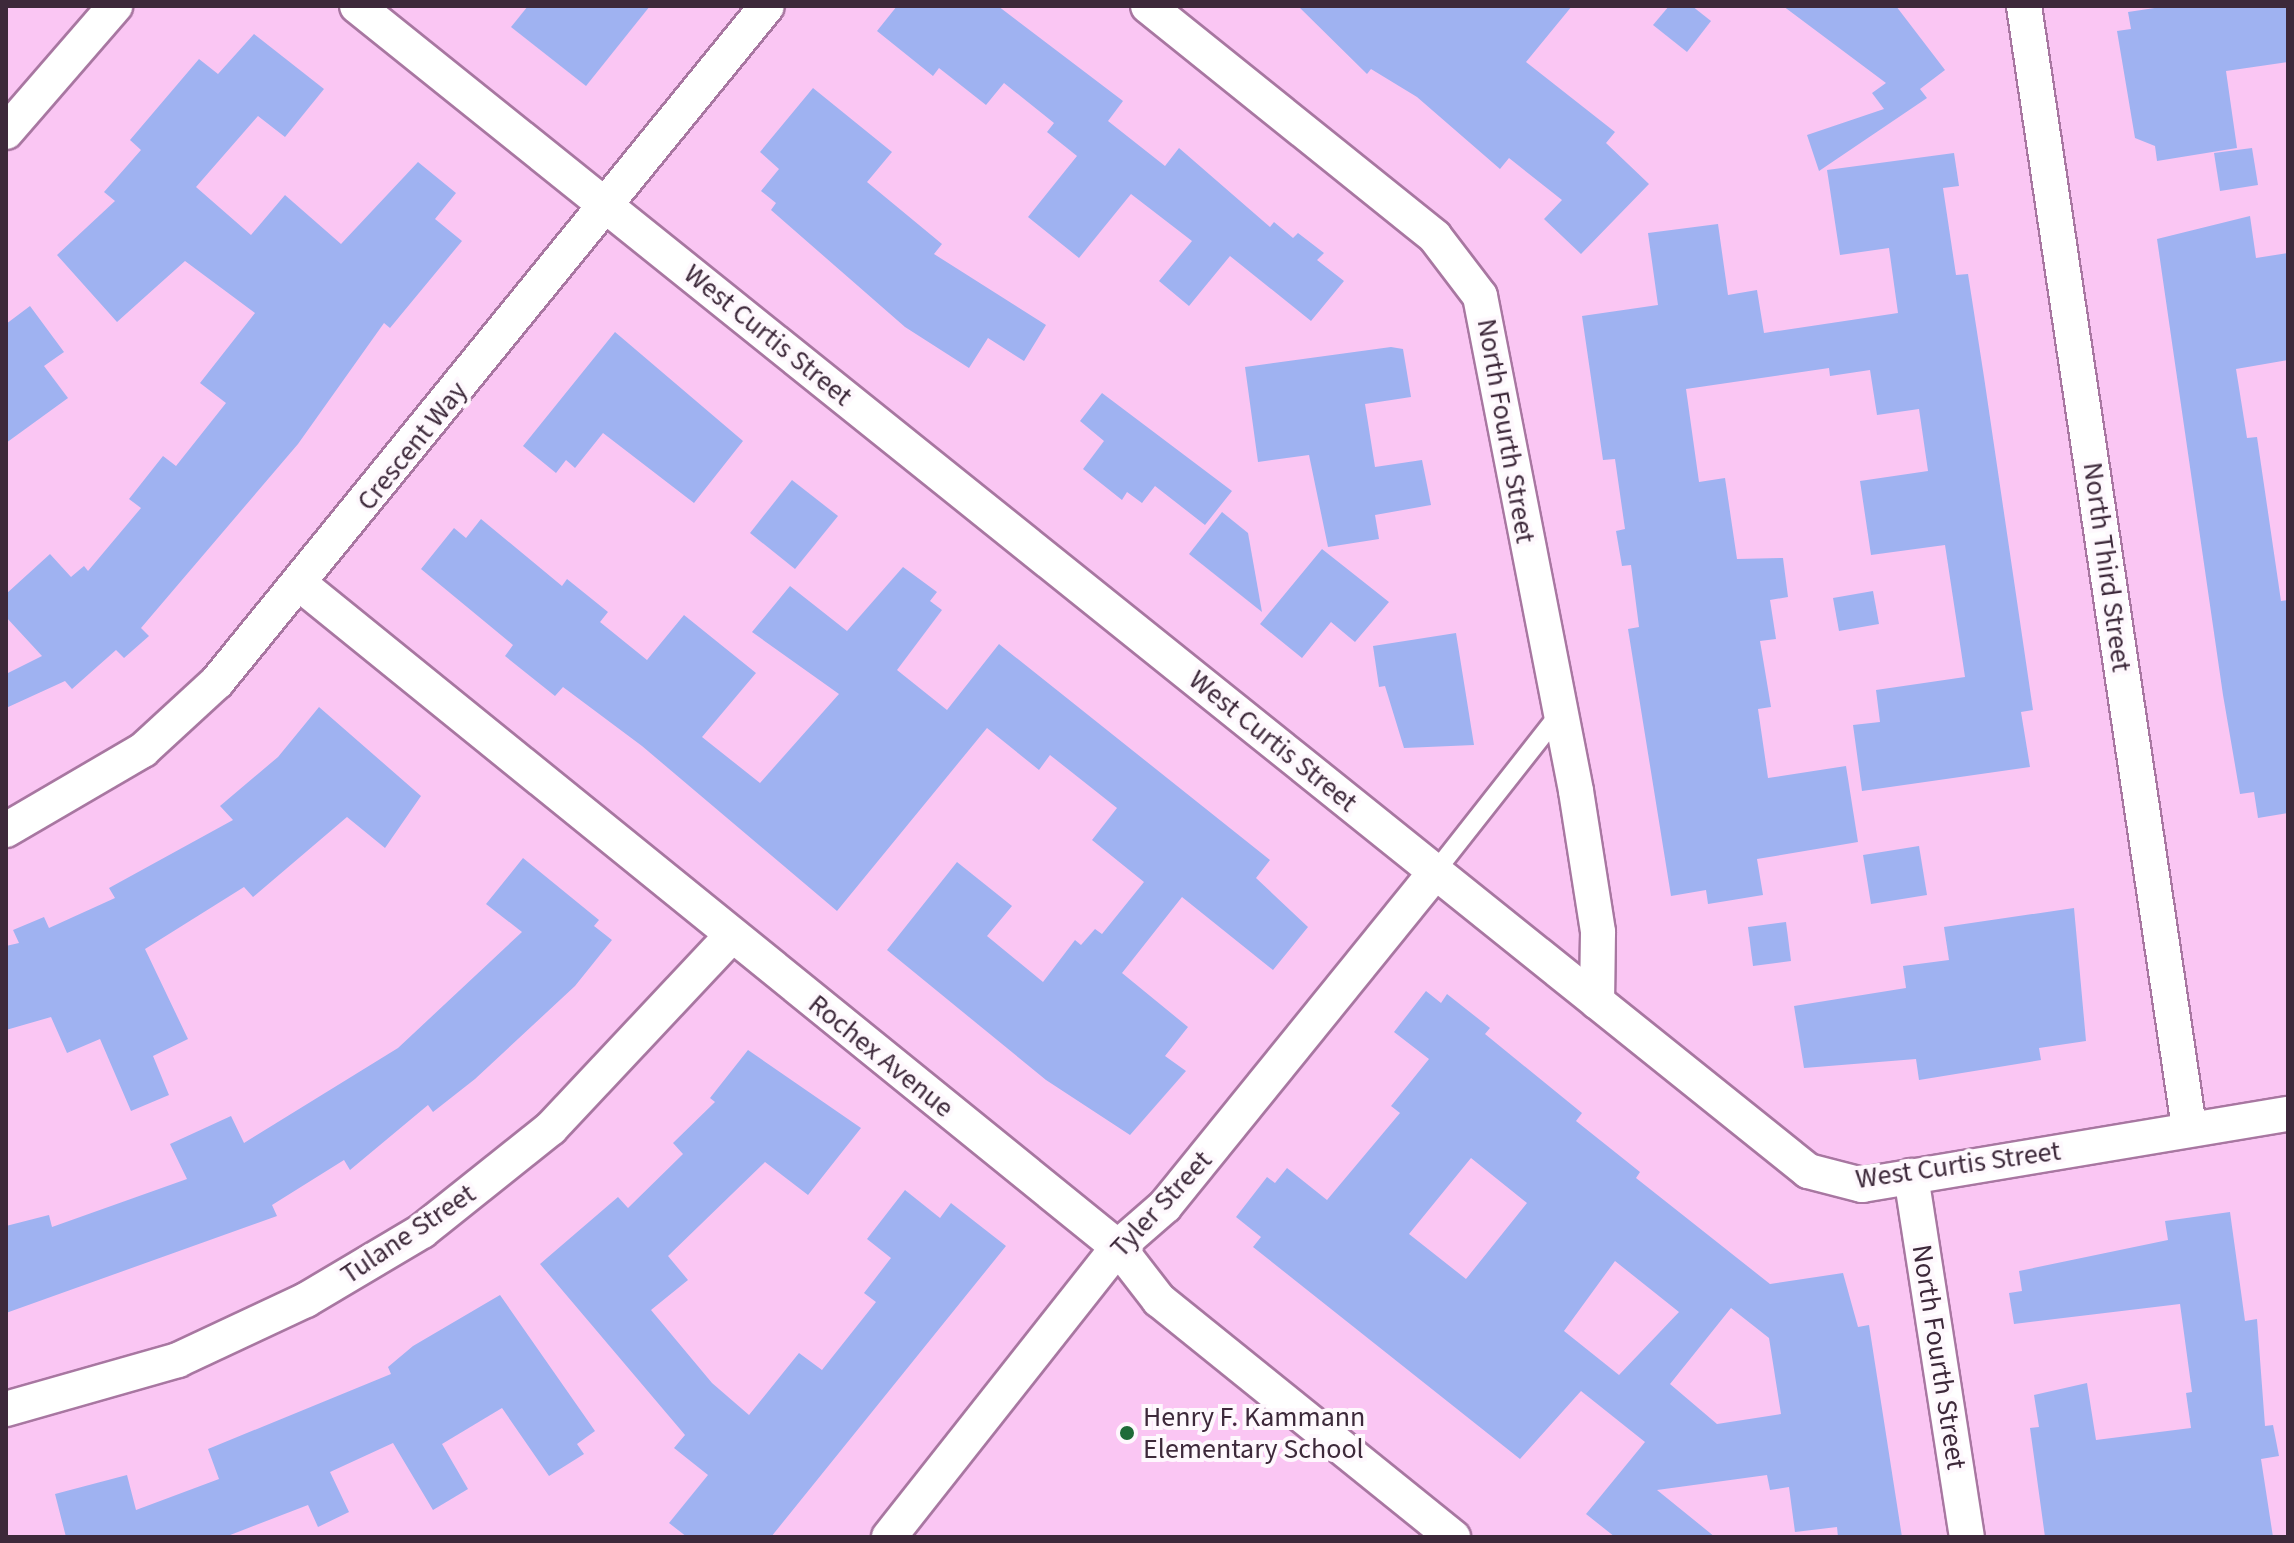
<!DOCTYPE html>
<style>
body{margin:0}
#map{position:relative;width:2294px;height:1543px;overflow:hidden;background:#fac6f3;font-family:"Source Sans 3",sans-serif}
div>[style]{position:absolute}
.building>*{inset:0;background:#9fb2f1}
.roads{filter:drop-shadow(2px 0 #a877a1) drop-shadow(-2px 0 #a877a1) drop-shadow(0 2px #a877a1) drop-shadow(0 -2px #a877a1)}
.service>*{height:18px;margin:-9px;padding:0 9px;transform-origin:9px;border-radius:9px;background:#fff}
.minor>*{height:34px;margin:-17px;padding:0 17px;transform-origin:17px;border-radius:17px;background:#fff}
.dots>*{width:22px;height:22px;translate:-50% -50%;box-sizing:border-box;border:4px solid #fef8fd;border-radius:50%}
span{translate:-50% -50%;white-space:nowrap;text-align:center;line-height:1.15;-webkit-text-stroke:8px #fef8fd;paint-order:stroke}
.street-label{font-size:28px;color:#3d293a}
.poi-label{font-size:28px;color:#3d293a}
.left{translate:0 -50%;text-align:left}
.frame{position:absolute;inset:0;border:8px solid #3d293a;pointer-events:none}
</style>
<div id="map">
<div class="building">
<div style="clip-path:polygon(528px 6px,650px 6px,586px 86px,511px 27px)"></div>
<div style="clip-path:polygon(897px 6px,998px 6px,1123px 101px,1108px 121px,1165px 166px,1179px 148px,1270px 227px,1274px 222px,1293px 238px,1298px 233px,1324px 253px,1317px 260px,1344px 281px,1311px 321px,1230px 256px,1189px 306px,1159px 281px,1192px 241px,1131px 194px,1079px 258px,1028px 217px,1077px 156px,1047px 132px,1054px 123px,1004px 83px,986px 105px,939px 68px,933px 76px,877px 31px)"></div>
<div style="clip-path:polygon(1298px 6px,1572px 6px,1526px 62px,1615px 132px,1606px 143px,1649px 184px,1581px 254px,1544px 219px,1562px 200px,1509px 158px,1500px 169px,1417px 97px,1371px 69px,1367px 74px)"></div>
<div style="clip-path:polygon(1669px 6px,1692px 6px,1711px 21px,1687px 52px,1653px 25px)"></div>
<div style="clip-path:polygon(1783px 6px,1896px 6px,1945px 70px,1920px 89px,1927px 98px,1819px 171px,1807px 135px,1884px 109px,1872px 93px,1886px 83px)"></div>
<div style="clip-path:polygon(2168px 6px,2288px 6px,2288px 62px,2226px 71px,2237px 148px,2157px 161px,2155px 146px,2135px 138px,2117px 31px,2131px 29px,2128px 12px)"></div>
<div style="clip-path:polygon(254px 34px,324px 89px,285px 137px,258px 116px,196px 187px,251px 235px,285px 195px,341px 244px,418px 162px,456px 193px,435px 219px,462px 241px,390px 328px,384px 323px,298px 444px,141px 628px,149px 636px,124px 658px,116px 650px,72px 689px,65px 681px,6px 708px,6px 674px,42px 656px,6px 617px,6px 594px,50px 554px,71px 577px,84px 566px,88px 571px,141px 508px,129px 499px,163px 456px,176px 466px,226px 403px,200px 383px,255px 313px,185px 261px,117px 322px,57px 255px,115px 201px,104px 192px,141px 150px,130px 140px,199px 59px,218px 74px)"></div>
<div style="clip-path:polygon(813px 88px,892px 152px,867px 182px,942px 244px,934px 254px,1046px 325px,1024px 361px,988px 338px,969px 368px,905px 327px,771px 210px,776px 203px,761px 191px,779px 169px,760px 152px)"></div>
<div style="clip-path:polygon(2252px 148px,2258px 185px,2220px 191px,2214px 153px)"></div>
<div style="clip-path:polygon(1954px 153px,1959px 186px,1943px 188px,1956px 275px,1968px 274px,1984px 377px,2033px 710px,2021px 712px,2030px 767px,1862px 791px,1853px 725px,1880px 722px,1876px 690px,1965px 677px,1945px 545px,1871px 555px,1860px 481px,1928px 471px,1919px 409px,1877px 415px,1870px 370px,1830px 376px,1829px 368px,1686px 389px,1699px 482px,1725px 478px,1737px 559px,1783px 558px,1788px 597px,1770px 600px,1776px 639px,1760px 641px,1771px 707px,1758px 709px,1768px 778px,1846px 766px,1858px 842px,1757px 859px,1763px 895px,1708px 904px,1706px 890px,1671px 896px,1628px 629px,1639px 627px,1631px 565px,1622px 566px,1616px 531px,1625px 529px,1615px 459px,1603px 460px,1582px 316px,1658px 305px,1648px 233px,1718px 224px,1728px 295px,1757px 290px,1764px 333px,1898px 313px,1889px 248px,1840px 255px,1827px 170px)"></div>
<div style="clip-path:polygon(2250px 216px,2256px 258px,2288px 253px,2288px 360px,2236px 369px,2247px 438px,2257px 437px,2281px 601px,2288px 600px,2288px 813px,2258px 818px,2254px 792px,2240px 794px,2223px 695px,2157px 239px)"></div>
<div style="clip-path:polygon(30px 306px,64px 352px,44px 366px,68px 398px,6px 443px,6px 324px)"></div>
<div style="clip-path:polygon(615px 332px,743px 441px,694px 503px,603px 433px,575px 468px,566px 460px,556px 473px,523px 446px)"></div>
<div style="clip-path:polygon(1391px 347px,1403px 349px,1411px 397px,1365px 404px,1375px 467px,1422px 460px,1431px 505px,1375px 515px,1379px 539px,1328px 547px,1309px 455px,1258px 462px,1245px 367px)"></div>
<div style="clip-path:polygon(1102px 393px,1232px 491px,1205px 525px,1155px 486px,1142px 503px,1127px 492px,1122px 500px,1083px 469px,1104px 441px,1080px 421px)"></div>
<div style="clip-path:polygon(792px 480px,838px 516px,795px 569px,750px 533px)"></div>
<div style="clip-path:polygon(1222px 512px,1248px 533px,1262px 612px,1189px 554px)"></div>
<div style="clip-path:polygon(481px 519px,562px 586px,567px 579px,608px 612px,600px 622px,647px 660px,684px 615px,756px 673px,702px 737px,760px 783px,839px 694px,752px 632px,790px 586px,847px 631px,903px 567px,937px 592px,930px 601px,942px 610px,897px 670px,947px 710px,999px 644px,1270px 860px,1256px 878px,1308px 927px,1273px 970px,1182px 897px,1122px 973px,1188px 1027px,1165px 1056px,1186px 1071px,1130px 1135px,1046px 1080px,887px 950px,957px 862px,1012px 906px,987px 936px,1043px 982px,1075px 940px,1081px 945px,1095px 929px,1102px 934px,1144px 882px,1092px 840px,1117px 808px,1050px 755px,1039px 770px,987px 728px,837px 911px,642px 746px,563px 687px,555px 696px,505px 656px,513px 645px,421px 569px,454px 528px,466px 538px)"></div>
<div style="clip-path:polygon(1322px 549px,1389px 602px,1355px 642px,1331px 622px,1302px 658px,1260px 624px)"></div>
<div style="clip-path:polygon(1873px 591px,1879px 624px,1839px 631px,1833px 598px)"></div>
<div style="clip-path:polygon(1456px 633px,1474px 745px,1404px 748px,1385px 686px,1379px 687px,1373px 646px)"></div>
<div style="clip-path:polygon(319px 707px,421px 796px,385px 848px,347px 817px,253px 897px,244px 887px,145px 949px,188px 1039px,153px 1056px,169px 1095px,131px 1111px,100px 1039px,67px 1053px,51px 1017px,6px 1030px,6px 946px,19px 943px,13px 930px,44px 917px,49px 928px,115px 898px,109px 888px,233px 820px,220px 806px,278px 757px)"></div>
<div style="clip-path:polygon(1919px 846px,1927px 895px,1871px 904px,1863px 855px)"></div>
<div style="clip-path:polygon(523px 858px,599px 920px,594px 926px,612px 940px,575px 986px,475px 1079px,433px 1112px,428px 1105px,350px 1170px,344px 1160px,272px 1205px,277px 1216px,6px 1313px,6px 1226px,49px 1215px,52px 1227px,187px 1179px,170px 1144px,231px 1116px,244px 1143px,398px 1048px,522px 932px,486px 904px)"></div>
<div style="clip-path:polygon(2074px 908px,2086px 1041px,2039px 1048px,2041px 1060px,1919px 1080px,1916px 1059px,1804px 1068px,1794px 1006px,1906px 988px,1903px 966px,1949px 960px,1944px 927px)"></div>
<div style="clip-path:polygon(1786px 922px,1791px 961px,1753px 966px,1748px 927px)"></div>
<div style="clip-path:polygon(evenodd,1426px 991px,1441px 1003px,1447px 994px,1490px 1028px,1485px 1034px,1582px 1113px,1576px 1121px,1640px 1172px,1636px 1178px,1770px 1284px,1843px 1273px,1858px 1327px,1869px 1325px,1902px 1537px,1838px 1537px,1837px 1527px,1795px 1532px,1789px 1487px,1770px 1490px,1767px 1475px,1657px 1490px,1715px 1537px,1615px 1537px,1586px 1514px,1645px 1442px,1581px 1391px,1520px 1459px,1253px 1247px,1261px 1237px,1236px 1217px,1267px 1177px,1275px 1183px,1287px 1168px,1327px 1200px,1400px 1113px,1391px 1106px,1429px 1059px,1394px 1032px,1426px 991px,1471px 1158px,1527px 1203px,1466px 1279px,1409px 1234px,1471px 1158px,1426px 991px,1615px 1261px,1679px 1312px,1619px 1375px,1564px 1331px,1615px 1261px,1426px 991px,1731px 1308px,1769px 1338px,1781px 1414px,1717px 1424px,1670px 1384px,1731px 1308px)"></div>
<div style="clip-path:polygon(748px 1050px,861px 1128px,808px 1195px,765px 1162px,668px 1256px,688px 1280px,651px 1310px,712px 1383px,749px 1415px,799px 1353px,822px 1370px,876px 1302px,864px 1293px,891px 1258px,867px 1239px,905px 1190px,940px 1218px,951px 1203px,1006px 1246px,771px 1537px,687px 1537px,669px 1523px,708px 1475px,674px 1448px,685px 1435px,540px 1264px,618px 1197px,628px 1208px,683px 1154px,673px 1143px,715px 1102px,710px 1098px)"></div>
<div style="clip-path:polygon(2230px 1212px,2245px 1321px,2257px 1319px,2265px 1426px,2273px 1425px,2279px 1456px,2261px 1459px,2273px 1537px,2045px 1537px,2030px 1428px,2039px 1427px,2034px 1395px,2087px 1383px,2096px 1440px,2191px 1428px,2186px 1393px,2192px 1392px,2180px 1304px,2014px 1324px,2009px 1293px,2022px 1291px,2019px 1271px,2168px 1240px,2165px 1221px)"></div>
<div style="clip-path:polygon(500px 1295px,595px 1431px,577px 1444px,584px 1454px,549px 1476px,502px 1408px,442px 1444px,468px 1489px,433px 1510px,393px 1443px,330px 1472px,349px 1512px,318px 1527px,308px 1505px,225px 1537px,66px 1537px,55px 1494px,127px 1475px,136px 1510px,219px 1479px,208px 1449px,391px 1374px,388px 1367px,413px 1346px)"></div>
</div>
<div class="roads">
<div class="service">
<div style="left:1435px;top:872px;width:196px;rotate:-51.8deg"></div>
</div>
<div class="minor">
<div style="left:357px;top:6px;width:1861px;rotate:38.76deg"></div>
<div style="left:1808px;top:1171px;width:56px;rotate:14.5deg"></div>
<div style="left:1862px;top:1185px;width:432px;rotate:-9.5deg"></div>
<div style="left:1148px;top:6px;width:368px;rotate:38.8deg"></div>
<div style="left:1435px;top:237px;width:74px;rotate:52.7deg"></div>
<div style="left:1480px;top:296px;width:504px;rotate:79.02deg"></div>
<div style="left:1576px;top:791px;width:143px;rotate:81.1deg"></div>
<div style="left:1598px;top:932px;width:70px;rotate:90.8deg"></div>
<div style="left:2024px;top:6px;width:1134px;rotate:81.63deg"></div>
<div style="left:6px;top:132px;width:167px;rotate:-49.1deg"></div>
<div style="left:300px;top:584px;width:1053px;rotate:39.03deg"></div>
<div style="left:1118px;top:1247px;width:67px;rotate:52.3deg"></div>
<div style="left:1159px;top:1300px;width:378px;rotate:38.9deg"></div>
<div style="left:6px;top:830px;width:159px;rotate:-30.3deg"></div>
<div style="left:143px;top:750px;width:100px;rotate:-42.6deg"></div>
<div style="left:217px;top:682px;width:871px;rotate:-50.87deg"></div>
<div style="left:1911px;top:1176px;width:365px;rotate:81.2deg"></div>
<div style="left:6px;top:1409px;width:179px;rotate:-15.9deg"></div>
<div style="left:178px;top:1360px;width:141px;rotate:-25.1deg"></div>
<div style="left:306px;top:1300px;width:135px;rotate:-30.7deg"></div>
<div style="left:422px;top:1231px;width:165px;rotate:-38.6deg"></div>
<div style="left:551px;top:1128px;width:263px;rotate:-46.8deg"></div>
<div style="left:889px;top:1537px;width:370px;rotate:-51.7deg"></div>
<div style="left:1118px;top:1247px;width:62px;rotate:-41.1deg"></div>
<div style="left:1165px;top:1206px;width:429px;rotate:-51deg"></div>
</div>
</div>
<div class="dots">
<div style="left:1127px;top:1433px;background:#1f6b39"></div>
</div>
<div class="street-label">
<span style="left:768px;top:335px;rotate:39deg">West Curtis Street</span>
<span style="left:1506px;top:431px;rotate:80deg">North Fourth Street</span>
<span style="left:412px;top:446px;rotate:-51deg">Crescent Way</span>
<span style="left:2107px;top:567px;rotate:82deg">North Third Street</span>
<span style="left:1273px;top:741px;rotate:39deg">West Curtis Street</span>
<span style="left:881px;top:1056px;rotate:39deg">Rochex Avenue</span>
<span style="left:1958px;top:1165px;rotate:-8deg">West Curtis Street</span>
<span style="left:1161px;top:1204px;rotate:-47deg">Tyler Street</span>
<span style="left:408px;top:1234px;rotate:-34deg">Tulane Street</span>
<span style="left:1939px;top:1357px;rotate:81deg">North Fourth Street</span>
</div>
<div class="poi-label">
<span class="left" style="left:1143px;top:1433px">Henry F. Kammann<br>Elementary School</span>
</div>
<div class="frame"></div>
</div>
